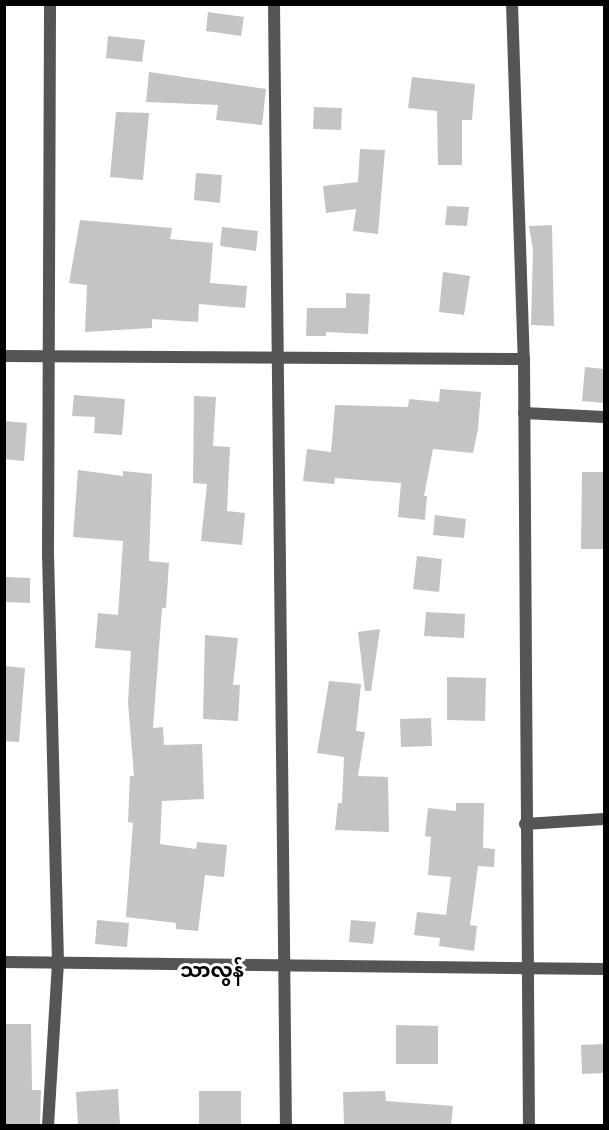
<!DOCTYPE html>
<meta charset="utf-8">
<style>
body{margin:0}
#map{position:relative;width:609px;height:1130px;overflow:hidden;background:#fff;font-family:Ubuntu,"Noto Sans Myanmar",sans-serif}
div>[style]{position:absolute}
.building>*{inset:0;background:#c4c4c4}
.minor>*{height:12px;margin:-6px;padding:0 6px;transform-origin:6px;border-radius:6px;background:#555}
span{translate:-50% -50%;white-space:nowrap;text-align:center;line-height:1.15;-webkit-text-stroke:6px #fff;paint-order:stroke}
.quarter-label{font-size:20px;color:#000;font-weight:700}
.frame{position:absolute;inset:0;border:6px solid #000;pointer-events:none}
</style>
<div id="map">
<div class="building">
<div style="clip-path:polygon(208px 12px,244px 17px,241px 36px,206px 31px)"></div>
<div style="clip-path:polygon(108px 36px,145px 40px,142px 62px,106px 58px)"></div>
<div style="clip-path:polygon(149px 72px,266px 89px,262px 125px,216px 120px,218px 105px,146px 102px)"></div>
<div style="clip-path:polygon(412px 77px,475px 84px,472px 120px,462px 120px,462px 165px,438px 165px,437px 111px,408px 108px)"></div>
<div style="clip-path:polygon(314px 107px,342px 108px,341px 130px,313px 129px)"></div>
<div style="clip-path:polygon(116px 112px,149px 113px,143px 180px,110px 177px)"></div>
<div style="clip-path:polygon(360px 149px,385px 150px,378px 234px,353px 231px,356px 209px,326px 213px,323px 186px,358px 182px)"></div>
<div style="clip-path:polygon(196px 173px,222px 175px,220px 203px,194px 200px)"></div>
<div style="clip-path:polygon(447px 206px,469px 207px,467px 226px,445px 225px)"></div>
<div style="clip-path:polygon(80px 220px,172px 228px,170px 239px,213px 243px,210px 283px,247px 286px,245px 308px,199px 304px,198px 322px,152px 319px,152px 328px,85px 332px,87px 285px,69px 283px)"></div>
<div style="clip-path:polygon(552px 225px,554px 326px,531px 325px,533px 250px,529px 226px)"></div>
<div style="clip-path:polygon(222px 227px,258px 231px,256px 251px,220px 246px)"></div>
<div style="clip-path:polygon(443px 272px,470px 276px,464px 315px,439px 312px)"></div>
<div style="clip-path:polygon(346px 293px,370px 294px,368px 334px,326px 332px,326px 336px,306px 336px,307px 308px,346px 308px)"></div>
<div style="clip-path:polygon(585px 367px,604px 369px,604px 403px,582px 401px)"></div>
<div style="clip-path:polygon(440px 389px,481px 392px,478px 429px,473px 453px,433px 449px,424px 496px,427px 496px,425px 520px,398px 517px,401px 483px,335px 478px,334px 484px,303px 481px,307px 449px,331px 452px,335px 405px,408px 407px,409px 399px,439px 402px)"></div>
<div style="clip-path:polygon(74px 395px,125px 399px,122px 435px,94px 433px,95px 417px,72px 416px)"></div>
<div style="clip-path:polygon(194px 396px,216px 397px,213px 446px,230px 447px,227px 511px,245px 513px,242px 545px,201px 541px,207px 484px,193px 483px)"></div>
<div style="clip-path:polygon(4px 421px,27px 423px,24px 461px,4px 459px)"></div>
<div style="clip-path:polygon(78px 470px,123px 476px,123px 471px,152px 474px,149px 561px,169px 563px,166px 608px,162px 608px,153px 728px,163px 727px,164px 745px,202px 744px,204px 799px,162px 801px,160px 844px,196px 849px,197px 842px,227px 845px,224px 877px,205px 875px,198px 931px,176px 929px,176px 923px,126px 917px,133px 823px,128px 822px,130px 776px,134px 776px,128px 703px,131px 651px,95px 648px,98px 613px,118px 615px,123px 541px,73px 537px)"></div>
<div style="clip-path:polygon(582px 472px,604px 472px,604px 549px,581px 549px)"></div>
<div style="clip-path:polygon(435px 515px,466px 519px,464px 538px,433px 535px)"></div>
<div style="clip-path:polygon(417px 556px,442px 559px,439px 592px,413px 589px)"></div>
<div style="clip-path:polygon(5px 577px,30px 578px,30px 603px,4px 602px)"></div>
<div style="clip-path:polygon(426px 612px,465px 614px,464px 638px,424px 636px)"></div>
<div style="clip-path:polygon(380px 629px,371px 691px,365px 691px,358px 632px)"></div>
<div style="clip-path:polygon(205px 635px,238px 638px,233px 685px,240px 685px,238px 721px,203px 719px)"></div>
<div style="clip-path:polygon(4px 666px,25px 668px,19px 742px,4px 741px)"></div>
<div style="clip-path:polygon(447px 677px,486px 678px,485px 721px,447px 720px)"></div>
<div style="clip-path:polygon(329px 681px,361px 684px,356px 731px,365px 732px,358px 776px,388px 777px,389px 832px,335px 830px,338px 803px,342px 803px,344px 757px,317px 753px)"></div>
<div style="clip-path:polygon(431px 718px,432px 746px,401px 747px,400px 719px)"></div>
<div style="clip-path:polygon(456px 803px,484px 803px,483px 848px,495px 849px,494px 867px,478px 866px,470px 925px,477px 926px,474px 951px,439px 946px,440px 938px,414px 935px,417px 912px,446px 915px,451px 877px,428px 875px,431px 837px,425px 836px,428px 808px,456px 811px)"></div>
<div style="clip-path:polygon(97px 920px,129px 923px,127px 947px,95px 944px)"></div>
<div style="clip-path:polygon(351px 920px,376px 922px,373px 944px,349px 942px)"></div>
<div style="clip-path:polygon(6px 1024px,31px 1024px,32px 1090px,41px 1090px,40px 1125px,4px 1125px)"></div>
<div style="clip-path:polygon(396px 1025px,438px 1026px,438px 1064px,396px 1064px)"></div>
<div style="clip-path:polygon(604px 1044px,604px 1073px,582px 1074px,581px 1045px)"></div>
<div style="clip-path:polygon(118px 1089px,120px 1125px,78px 1125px,76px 1092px)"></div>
<div style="clip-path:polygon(199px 1091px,241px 1091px,241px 1125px,199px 1125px)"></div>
<div style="clip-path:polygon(385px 1091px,386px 1101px,453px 1106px,451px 1125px,344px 1125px,343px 1092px)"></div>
</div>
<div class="minor">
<div style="left:274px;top:4px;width:1122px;rotate:89.39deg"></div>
<div style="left:512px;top:4px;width:355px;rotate:88.1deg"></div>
<div style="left:524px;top:359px;width:767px;rotate:89.63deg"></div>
<div style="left:4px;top:356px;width:520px;rotate:0.33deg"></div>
<div style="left:524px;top:413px;width:80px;rotate:2.9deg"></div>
<div style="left:525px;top:824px;width:79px;rotate:-3.6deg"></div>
<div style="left:4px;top:962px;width:600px;rotate:0.67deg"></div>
<div style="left:48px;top:1126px;width:163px;rotate:-86.5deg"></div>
<div style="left:58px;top:963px;width:407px;rotate:-91.4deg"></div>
<div style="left:48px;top:556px;width:552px;rotate:-89.79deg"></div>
</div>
<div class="quarter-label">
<span style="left:212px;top:969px">သာလွန်</span>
</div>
<div class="frame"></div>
</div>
